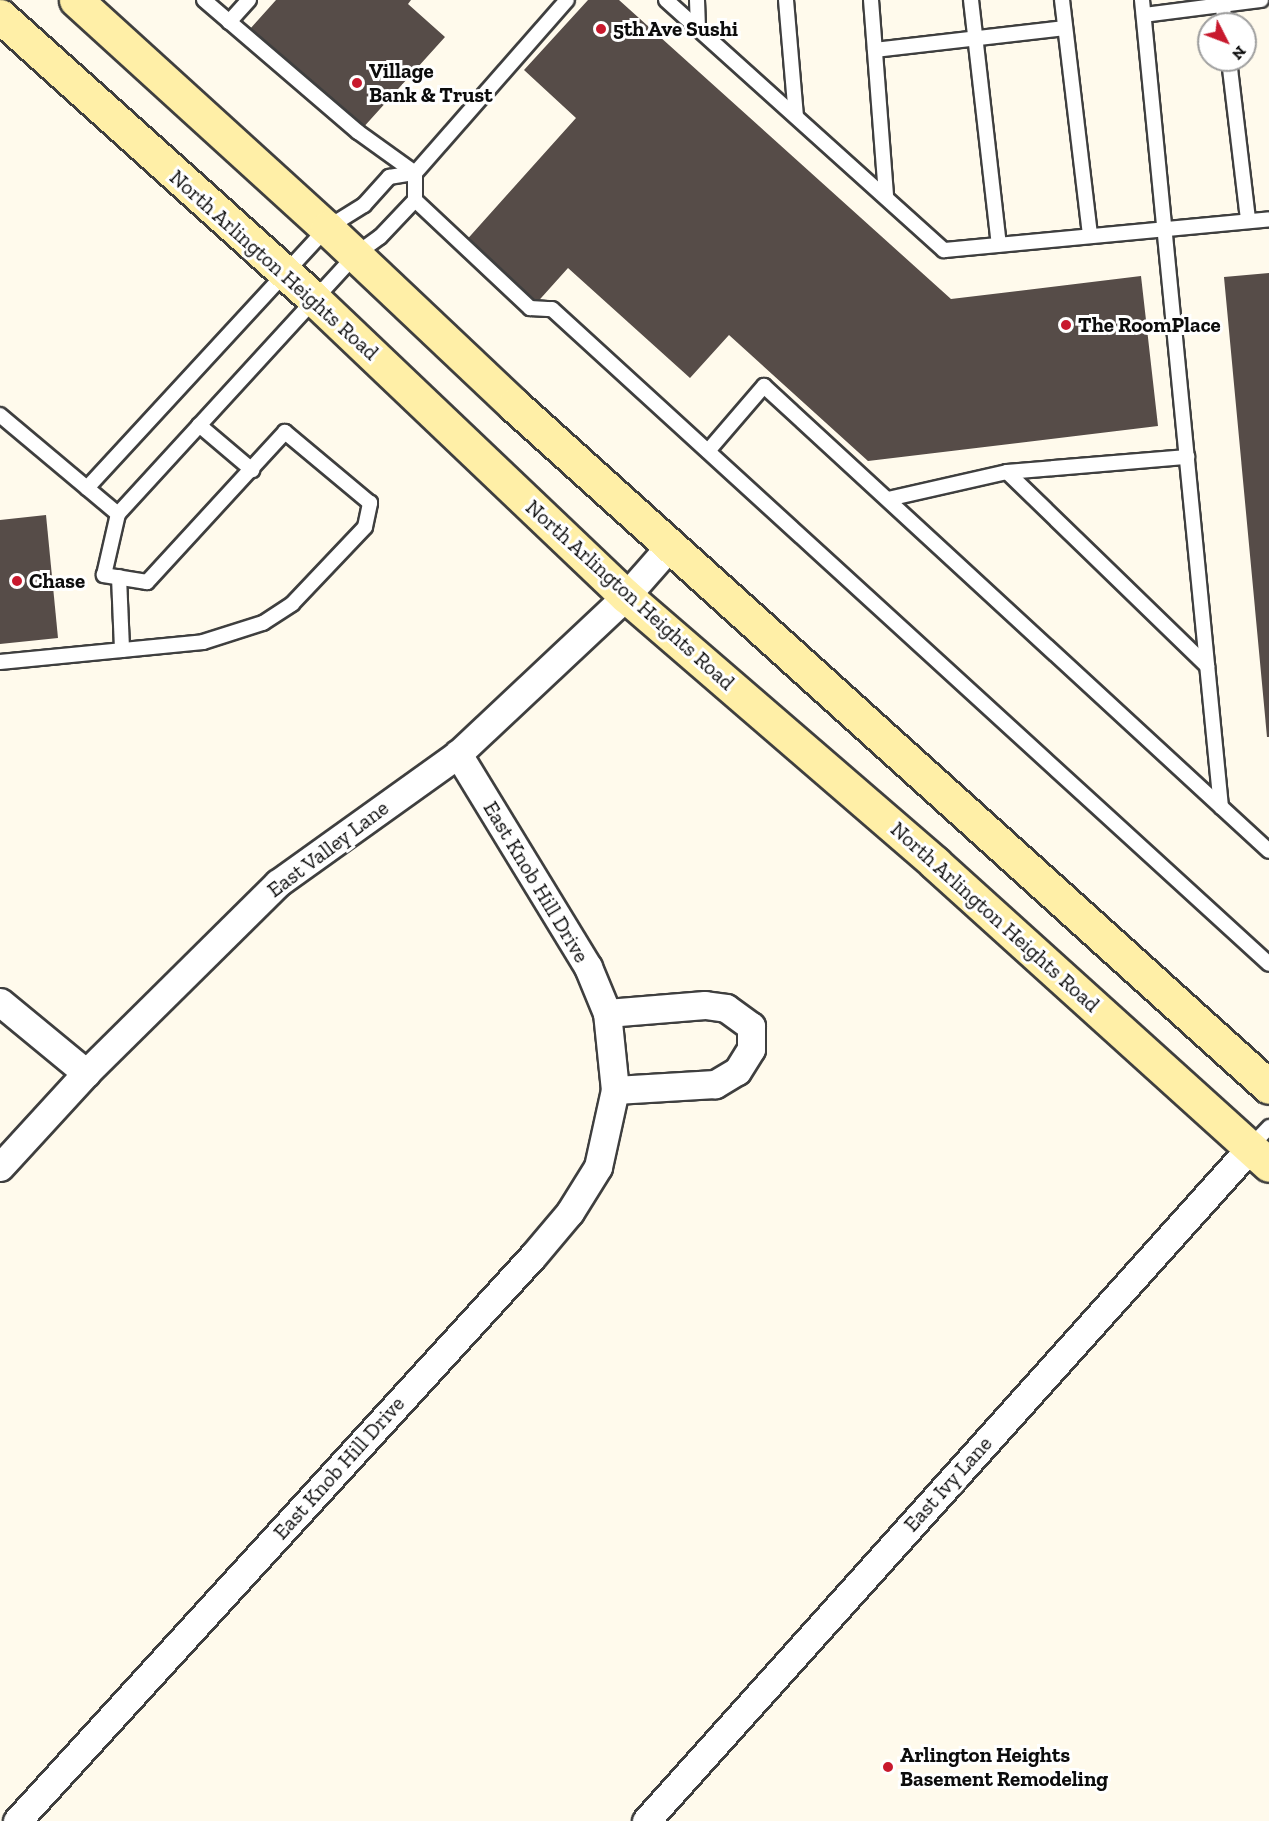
<!DOCTYPE html>
<style>
body{margin:0}
#map{position:relative;width:1269px;height:1821px;overflow:hidden;background:#fffaec;font-family:"Zilla Slab",serif}
div>[style]{position:absolute}
.building>*{inset:0;background:#564c48}
.roads{filter:drop-shadow(2px 0 #3f3f3f) drop-shadow(-2px 0 #3f3f3f) drop-shadow(0 2px #3f3f3f) drop-shadow(0 -2px #3f3f3f)}
.lane>*{height:14px;margin:-7px;padding:0 7px;transform-origin:7px;border-radius:7px;background:#fff}
.street>*{height:27px;margin:-13.5px;padding:0 13.5px;transform-origin:13.5px;border-radius:13.5px;background:#fff}
.secondary>*{height:33px;margin:-16.5px;padding:0 16.5px;transform-origin:16.5px;border-radius:16.5px;background:#ffefa7}
.dots>*{width:16px;height:16px;translate:-50% -50%;box-sizing:border-box;border:3px solid #fff;border-radius:50%}
span{translate:-50% -50%;white-space:nowrap;text-align:center;line-height:1.15;-webkit-text-stroke:6px #fff;paint-order:stroke}
.poi-label{font-size:21px;color:#0c0c0c;font-weight:700}
.left{translate:0 -50%;text-align:left}
.street-label{font-size:21px;color:#0c0c0c}
.north{position:absolute;left:1197px;top:12px;width:60px;height:60px;box-sizing:border-box;background:#fff;border:2px solid #9e9e9e;border-radius:50%;rotate:132deg;font-size:16px;font-weight:700;line-height:24px;text-align:center;color:#0c0c0c}
.north::after{content:'';display:block;margin:auto;width:21px;height:27px;background:#c8192d;clip-path:polygon(50% 0,100% 100%,50% 72%,0 100%)}
</style>
<div id="map">
<div class="building">
<div style="clip-path:polygon(276px 0,411px 0,408px 4px,445px 37px,361px 130px,250px 29px)"></div>
<div style="clip-path:polygon(588px 0,619px 0,951px 299px,1141px 276px,1158px 426px,868px 461px,729px 335px,690px 378px,568px 268px,533px 307px,463px 244px,576px 118px,524px 70px)"></div>
<div style="clip-path:polygon(1269px 273px,1269px 737px,1267px 737px,1224px 277px)"></div>
<div style="clip-path:polygon(46px 515px,58px 638px,0 644px,0 520px)"></div>
</div>
<div class="roads">
<div class="lane">
<div style="left:204px;top:0;width:203px;rotate:40.6deg"></div>
<div style="left:358px;top:132px;width:70px;rotate:35.7deg"></div>
<div style="left:666px;top:0;width:374px;rotate:42deg"></div>
<div style="left:944px;top:250px;width:326px;rotate:-5.4deg"></div>
<div style="left:697px;top:0;width:29px;rotate:88deg"></div>
<div style="left:786px;top:0;width:116px;rotate:85.1deg"></div>
<div style="left:871px;top:0;width:198px;rotate:85.6deg"></div>
<div style="left:971px;top:0;width:246px;rotate:83.5deg"></div>
<div style="left:1062px;top:0;width:237px;rotate:83.2deg"></div>
<div style="left:1142px;top:0;width:811px;rotate:84.41deg"></div>
<div style="left:1222px;top:0;width:24px;rotate:83deg"></div>
<div style="left:1144px;top:15px;width:118px;rotate:-7.3deg"></div>
<div style="left:229px;top:22px;width:30px;rotate:-48deg"></div>
<div style="left:875px;top:50px;width:191px;rotate:-6.6deg"></div>
<div style="left:1229px;top:60px;width:161px;rotate:83.2deg"></div>
<div style="left:415px;top:200px;width:158px;rotate:43.2deg"></div>
<div style="left:530px;top:308px;width:22px;rotate:3deg"></div>
<div style="left:552px;top:309px;width:971px;rotate:42.41deg"></div>
<div style="left:0;top:415px;width:154px;rotate:40deg"></div>
<div style="left:199px;top:425px;width:70px;rotate:40.3deg"></div>
<div style="left:708px;top:451px;width:86px;rotate:-49.3deg"></div>
<div style="left:764px;top:386px;width:686px;rotate:42.64deg"></div>
<div style="left:1007px;top:472px;width:181px;rotate:-4.8deg"></div>
<div style="left:87px;top:488px;width:354px;rotate:-47.3deg"></div>
<div style="left:327px;top:228px;width:44px;rotate:-31.9deg"></div>
<div style="left:364px;top:205px;width:38px;rotate:-48deg"></div>
<div style="left:389px;top:177px;width:26px;rotate:-9deg"></div>
<div style="left:415px;top:173px;width:230px;rotate:-48.7deg"></div>
<div style="left:888px;top:499px;width:122px;rotate:-12.8deg"></div>
<div style="left:1007px;top:472px;width:279px;rotate:44.1deg"></div>
<div style="left:119px;top:577px;width:73px;rotate:87.6deg"></div>
<div style="left:0;top:662px;width:204px;rotate:-5.6deg"></div>
<div style="left:203px;top:642px;width:63px;rotate:-17.6deg"></div>
<div style="left:263px;top:623px;width:35px;rotate:-33deg"></div>
<div style="left:292px;top:604px;width:106px;rotate:-46.5deg"></div>
<div style="left:365px;top:527px;width:25px;rotate:-78deg"></div>
<div style="left:370px;top:503px;width:111px;rotate:-140.1deg"></div>
<div style="left:285px;top:432px;width:204px;rotate:132.6deg"></div>
<div style="left:147px;top:582px;width:44px;rotate:-170.8deg"></div>
<div style="left:104px;top:575px;width:63px;rotate:-77.1deg"></div>
<div style="left:118px;top:514px;width:351px;rotate:-47.5deg"></div>
<div style="left:355px;top:255px;width:31px;rotate:-36deg"></div>
<div style="left:380px;top:237px;width:51px;rotate:-46.6deg"></div>
<div style="left:415px;top:200px;width:27px;rotate:-90deg"></div>
<div style="left:1250px;top:1147px;width:28px;rotate:-46deg"></div>
</div>
<div class="street">
<div style="left:0;top:1002px;width:112px;rotate:39.5deg"></div>
<div style="left:607px;top:1013px;width:98px;rotate:-4.7deg"></div>
<div style="left:705px;top:1005px;width:21px;rotate:8deg"></div>
<div style="left:726px;top:1008px;width:31px;rotate:36deg"></div>
<div style="left:751px;top:1026px;width:23px;rotate:90deg"></div>
<div style="left:751px;top:1049px;width:26px;rotate:122deg"></div>
<div style="left:737px;top:1071px;width:26px;rotate:149deg"></div>
<div style="left:715px;top:1084px;width:100px;rotate:176.6deg"></div>
<div style="left:0;top:1167px;width:127px;rotate:-47.5deg"></div>
<div style="left:86px;top:1073px;width:270px;rotate:-44.7deg"></div>
<div style="left:278px;top:883px;width:221px;rotate:-35.6deg"></div>
<div style="left:458px;top:754px;width:231px;rotate:-43.2deg"></div>
<div style="left:626px;top:596px;width:67px;rotate:-48.7deg"></div>
<div style="left:17px;top:1821px;width:765px;rotate:-47.6deg"></div>
<div style="left:533px;top:1256px;width:57px;rotate:-49.9deg"></div>
<div style="left:570px;top:1212px;width:53px;rotate:-58.1deg"></div>
<div style="left:598px;top:1167px;width:79px;rotate:-77.6deg"></div>
<div style="left:615px;top:1090px;width:77px;rotate:-95.9deg"></div>
<div style="left:607px;top:1013px;width:50px;rotate:-112.4deg"></div>
<div style="left:588px;top:967px;width:250px;rotate:-121.4deg"></div>
<div style="left:646px;top:1821px;width:904px;rotate:-48.09deg"></div>
</div>
<div class="secondary">
<div style="left:76px;top:0;width:339px;rotate:42.3deg"></div>
<div style="left:327px;top:228px;width:257px;rotate:43.4deg"></div>
<div style="left:514px;top:405px;width:1017px;rotate:42.09deg"></div>
<div style="left:0;top:16px;width:424px;rotate:42deg"></div>
<div style="left:315px;top:300px;width:429px;rotate:43.6deg"></div>
<div style="left:626px;top:596px;width:408px;rotate:40.8deg"></div>
<div style="left:935px;top:863px;width:450px;rotate:42.1deg"></div>
</div>
</div>
<div class="dots">
<div style="left:601px;top:29px;background:#c8192d"></div>
<div style="left:357px;top:83px;background:#c8192d"></div>
<div style="left:1066px;top:325px;background:#c8192d"></div>
<div style="left:17px;top:581px;background:#c8192d"></div>
<div style="left:888px;top:1767px;background:#c8192d"></div>
</div>
<div class="poi-label">
<span class="left" style="left:613px;top:29px">5th Ave Sushi</span>
<span class="left" style="left:369px;top:83px">Village<br>Bank &amp; Trust</span>
<span class="left" style="left:1078px;top:325px">The RoomPlace</span>
<span class="left" style="left:29px;top:581px">Chase</span>
<span class="left" style="left:900px;top:1767px">Arlington Heights<br>Basement Remodeling</span>
</div>
<div class="street-label">
<span style="left:274px;top:265px;rotate:42deg">North Arlington Heights Road</span>
<span style="left:630px;top:595px;rotate:42deg">North Arlington Heights Road</span>
<span style="left:328px;top:849px;rotate:-37deg">East Valley Lane</span>
<span style="left:536px;top:882px;rotate:59deg">East Knob Hill Drive</span>
<span style="left:995px;top:917px;rotate:42deg">North Arlington Heights Road</span>
<span style="left:339px;top:1468px;rotate:-48deg">East Knob Hill Drive</span>
<span style="left:948px;top:1484px;rotate:-48deg">East Ivy Lane</span>
</div>
<div class="north">N</div>
</div>
